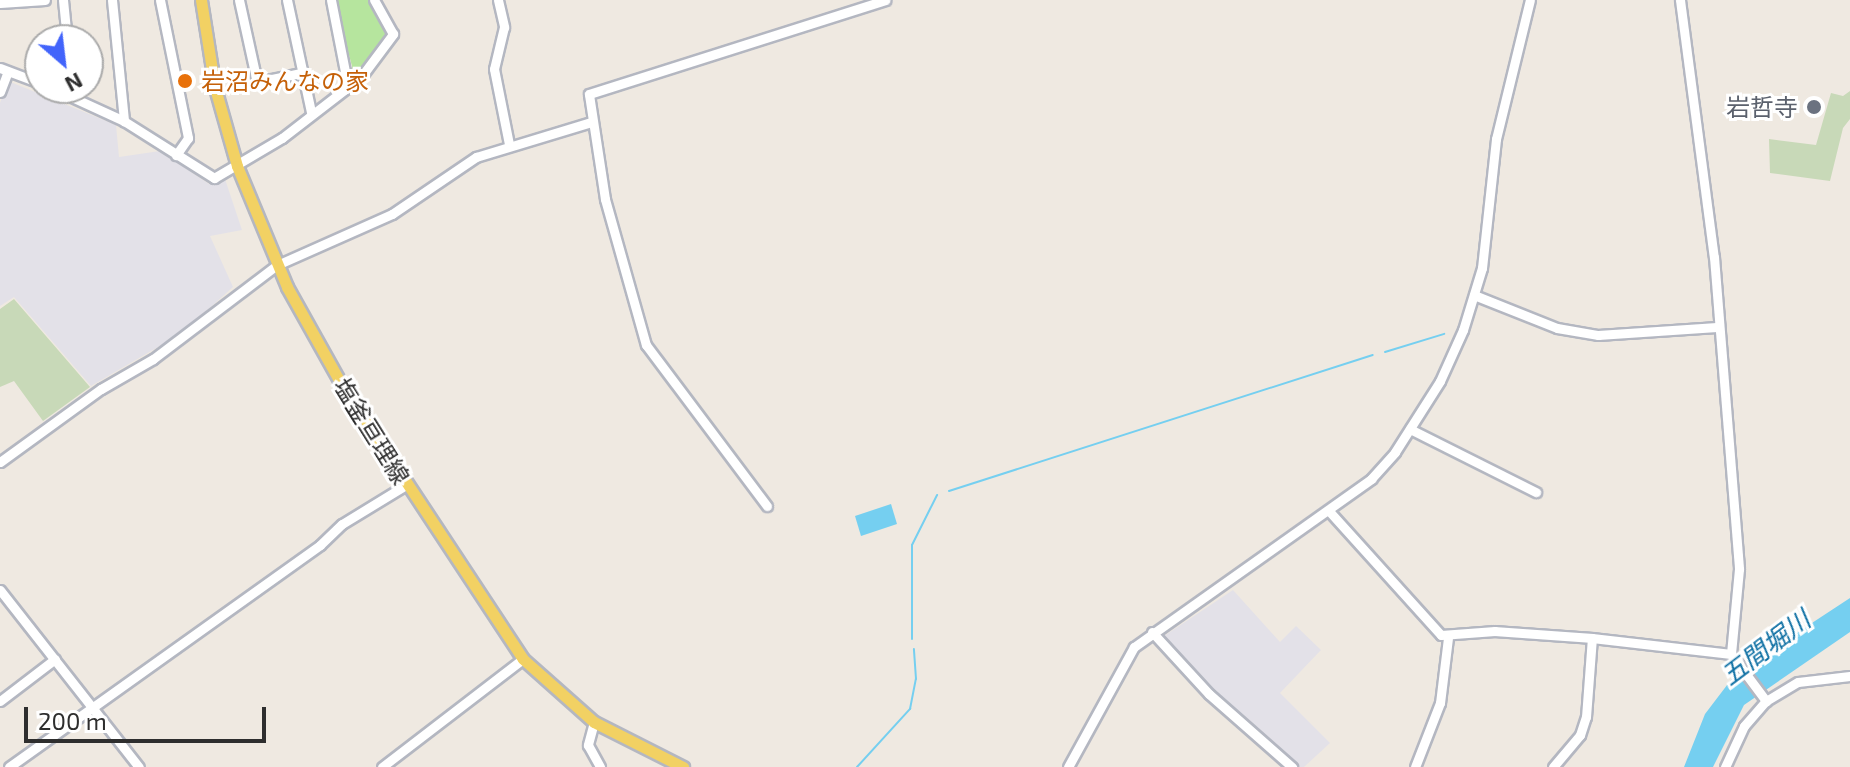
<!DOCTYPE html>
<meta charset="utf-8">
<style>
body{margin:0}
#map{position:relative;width:1850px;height:767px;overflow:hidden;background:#efe9e1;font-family:"Exo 2","Noto Sans JP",sans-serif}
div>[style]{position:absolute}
.industrial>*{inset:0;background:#e3e1e8}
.green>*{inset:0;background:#b6e59e}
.cemetery>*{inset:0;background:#c8d9b8}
.water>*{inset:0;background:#75cff0}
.stream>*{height:2px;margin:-1px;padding:0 1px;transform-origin:1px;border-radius:1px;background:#75cff0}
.roads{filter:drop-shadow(2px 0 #b4b7c1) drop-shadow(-2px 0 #b4b7c1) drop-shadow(0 2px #b4b7c1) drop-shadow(0 -2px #b4b7c1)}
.minor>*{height:9px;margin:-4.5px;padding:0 4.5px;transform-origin:4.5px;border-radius:4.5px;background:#fff}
.major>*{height:11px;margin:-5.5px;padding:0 5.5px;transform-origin:5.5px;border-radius:5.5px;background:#f2d163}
.dots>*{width:22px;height:22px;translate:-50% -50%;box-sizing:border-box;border:4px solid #fff;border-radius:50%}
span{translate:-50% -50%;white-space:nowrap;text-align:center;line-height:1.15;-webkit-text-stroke:6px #fff;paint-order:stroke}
.food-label{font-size:24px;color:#c56008}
.left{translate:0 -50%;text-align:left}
.worship-label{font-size:24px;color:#5b616d}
.right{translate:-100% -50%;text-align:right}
.street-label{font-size:24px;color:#2e2e2e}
.water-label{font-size:26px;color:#0d6fa3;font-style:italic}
.north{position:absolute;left:24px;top:24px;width:80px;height:80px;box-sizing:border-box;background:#fff;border:2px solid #ababab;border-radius:50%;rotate:152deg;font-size:22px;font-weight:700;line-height:32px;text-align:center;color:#2e2e2e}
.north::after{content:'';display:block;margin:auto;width:28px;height:36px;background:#4264fb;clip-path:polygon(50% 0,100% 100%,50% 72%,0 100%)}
.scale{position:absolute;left:24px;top:707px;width:242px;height:36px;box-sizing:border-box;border:4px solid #2e2e2e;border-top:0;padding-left:10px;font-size:24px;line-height:28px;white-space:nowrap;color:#2e2e2e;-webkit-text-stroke:6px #fff;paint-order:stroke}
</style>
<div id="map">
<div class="industrial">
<div style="clip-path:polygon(8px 81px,116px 125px,119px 157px,160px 151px,209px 184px,225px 179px,242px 230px,210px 236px,233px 287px,182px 333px,91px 386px,14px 297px,0 306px,0 103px)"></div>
<div style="clip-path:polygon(1233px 590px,1280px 642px,1296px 626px,1321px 650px,1280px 693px,1330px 743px,1304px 767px,1295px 767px,1244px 724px,1161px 638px)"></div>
</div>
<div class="green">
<div style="clip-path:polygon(334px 0,369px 0,388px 35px,355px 77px)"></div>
</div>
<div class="cemetery">
<div style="clip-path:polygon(1850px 91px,1850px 119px,1843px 128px,1830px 181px,1770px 173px,1769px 139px,1816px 145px,1831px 93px,1843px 96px)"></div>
<div style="clip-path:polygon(14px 299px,90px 387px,43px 421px,14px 381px,0 387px,0 309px)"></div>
</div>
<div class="water">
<div style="clip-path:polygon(891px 504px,897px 524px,861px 536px,855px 516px)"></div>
<div style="clip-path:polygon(1850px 598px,1850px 632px,1744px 705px,1713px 767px,1684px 767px,1705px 714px,1737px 672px)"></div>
</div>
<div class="stream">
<div style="left:1385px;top:352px;width:62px;rotate:-17deg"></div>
<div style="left:949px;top:491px;width:445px;rotate:-17.8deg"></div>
<div style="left:912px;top:639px;width:94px;rotate:-90deg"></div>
<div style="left:912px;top:545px;width:56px;rotate:-63.4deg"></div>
<div style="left:857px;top:767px;width:79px;rotate:-47.6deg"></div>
<div style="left:910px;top:709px;width:31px;rotate:-79deg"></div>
<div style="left:916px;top:679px;width:30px;rotate:-94deg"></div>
</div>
<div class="roads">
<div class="minor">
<div style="left:63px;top:0;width:40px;rotate:84.3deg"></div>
<div style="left:112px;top:0;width:122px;rotate:84.3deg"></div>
<div style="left:160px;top:0;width:141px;rotate:78.5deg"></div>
<div style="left:188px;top:138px;width:21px;rotate:125deg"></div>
<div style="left:239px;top:0;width:84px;rotate:77.6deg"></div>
<div style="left:257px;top:82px;width:45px;rotate:-11.6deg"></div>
<div style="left:287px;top:0;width:115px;rotate:77.9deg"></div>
<div style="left:331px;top:0;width:89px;rotate:78.9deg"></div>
<div style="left:498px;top:0;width:28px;rotate:77deg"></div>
<div style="left:504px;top:27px;width:43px;rotate:103.4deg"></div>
<div style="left:494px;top:69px;width:76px;rotate:78.7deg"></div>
<div style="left:1680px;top:0;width:259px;rotate:82.5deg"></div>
<div style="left:1714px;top:257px;width:313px;rotate:85.4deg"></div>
<div style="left:1739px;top:569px;width:85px;rotate:95.4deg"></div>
<div style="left:0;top:3px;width:45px;rotate:-3.8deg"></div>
<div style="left:0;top:68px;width:43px;rotate:20.6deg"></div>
<div style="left:52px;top:88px;width:79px;rotate:24.6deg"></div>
<div style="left:124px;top:121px;width:107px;rotate:32.3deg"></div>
<div style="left:214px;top:178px;width:79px;rotate:-30.5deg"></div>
<div style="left:282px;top:138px;width:100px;rotate:-37.7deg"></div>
<div style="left:361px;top:77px;width:54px;rotate:-53.3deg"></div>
<div style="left:393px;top:34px;width:39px;rotate:-119deg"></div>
<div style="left:0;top:92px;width:22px;rotate:-69deg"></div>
<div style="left:1474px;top:295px;width:89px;rotate:21.7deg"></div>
<div style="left:1557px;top:328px;width:42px;rotate:9.7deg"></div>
<div style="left:1598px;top:335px;width:119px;rotate:-3.8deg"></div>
<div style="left:1410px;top:429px;width:141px;rotate:26.6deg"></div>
<div style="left:0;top:462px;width:125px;rotate:-35.9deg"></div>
<div style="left:101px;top:389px;width:60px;rotate:-30deg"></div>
<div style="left:153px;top:359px;width:156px;rotate:-37.2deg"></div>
<div style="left:277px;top:265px;width:126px;rotate:-23.9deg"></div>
<div style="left:392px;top:214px;width:102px;rotate:-34.2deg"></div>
<div style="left:476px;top:157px;width:120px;rotate:-16.9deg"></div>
<div style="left:767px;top:506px;width:201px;rotate:-126.9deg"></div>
<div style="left:646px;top:345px;width:152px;rotate:-105.7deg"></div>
<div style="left:605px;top:199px;width:106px;rotate:-98.7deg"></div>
<div style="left:589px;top:94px;width:311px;rotate:-17.6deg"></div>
<div style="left:1329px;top:511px;width:167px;rotate:47.9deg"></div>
<div style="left:1441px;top:635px;width:54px;rotate:-4.2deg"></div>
<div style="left:1495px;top:631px;width:97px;rotate:4.1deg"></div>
<div style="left:0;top:590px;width:225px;rotate:51.9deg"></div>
<div style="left:1152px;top:632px;width:84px;rotate:47.4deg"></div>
<div style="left:1209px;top:694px;width:111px;rotate:41.3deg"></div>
<div style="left:0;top:701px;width:69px;rotate:-37.4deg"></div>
<div style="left:594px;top:722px;width:24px;rotate:105deg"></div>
<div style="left:588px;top:745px;width:25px;rotate:61deg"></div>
<div style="left:9px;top:767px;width:382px;rotate:-35.5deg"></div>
<div style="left:320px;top:545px;width:30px;rotate:-44deg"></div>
<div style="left:342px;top:524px;width:75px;rotate:-31.4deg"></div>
<div style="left:382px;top:767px;width:178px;rotate:-37.5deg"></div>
<div style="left:1068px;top:767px;width:137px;rotate:-61.2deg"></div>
<div style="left:1134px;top:647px;width:291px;rotate:-35.3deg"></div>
<div style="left:1371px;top:479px;width:36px;rotate:-48deg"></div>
<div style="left:1395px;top:452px;width:84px;rotate:-57.6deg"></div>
<div style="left:1440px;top:381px;width:56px;rotate:-65.7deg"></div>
<div style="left:1463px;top:330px;width:65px;rotate:-73deg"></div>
<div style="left:1482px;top:268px;width:130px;rotate:-83.8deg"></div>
<div style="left:1496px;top:139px;width:143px;rotate:-76.3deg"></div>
<div style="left:1415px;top:767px;width:69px;rotate:-68.7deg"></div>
<div style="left:1440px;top:703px;width:65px;rotate:-83deg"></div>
<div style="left:1553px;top:767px;width:42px;rotate:-49.8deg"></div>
<div style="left:1580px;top:735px;width:19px;rotate:-72deg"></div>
<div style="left:1586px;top:717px;width:79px;rotate:-85.7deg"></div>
<div style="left:1592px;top:638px;width:140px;rotate:6.6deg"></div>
<div style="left:1731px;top:654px;width:59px;rotate:53.3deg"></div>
<div style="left:1725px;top:767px;width:45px;rotate:-65.1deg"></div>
<div style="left:1744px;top:726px;width:33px;rotate:-49deg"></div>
<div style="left:1766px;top:701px;width:37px;rotate:-31deg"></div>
<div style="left:1798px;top:682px;width:52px;rotate:-6.6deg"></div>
</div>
<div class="major">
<div style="left:201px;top:0;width:89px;rotate:81deg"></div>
<div style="left:215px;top:88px;width:81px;rotate:74.2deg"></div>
<div style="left:237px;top:166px;width:131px;rotate:67.5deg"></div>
<div style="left:287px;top:287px;width:107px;rotate:60.8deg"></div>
<div style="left:339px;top:380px;width:334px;rotate:56.6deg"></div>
<div style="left:523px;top:659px;width:95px;rotate:41.6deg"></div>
<div style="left:594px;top:722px;width:100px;rotate:26.8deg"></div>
</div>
</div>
<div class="dots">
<div style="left:185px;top:81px;background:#e8710a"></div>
<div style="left:1814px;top:107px;background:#6b7280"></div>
</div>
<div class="food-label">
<span class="left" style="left:201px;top:81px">岩沼みんなの家</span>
</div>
<div class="worship-label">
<span class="right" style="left:1798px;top:107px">岩哲寺</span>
</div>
<div class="street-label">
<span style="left:372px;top:431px;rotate:58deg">塩釜亘理線</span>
</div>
<div class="water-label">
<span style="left:1765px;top:647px;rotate:-37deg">五間堀川</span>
</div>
<div class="north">N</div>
<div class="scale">200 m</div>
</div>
